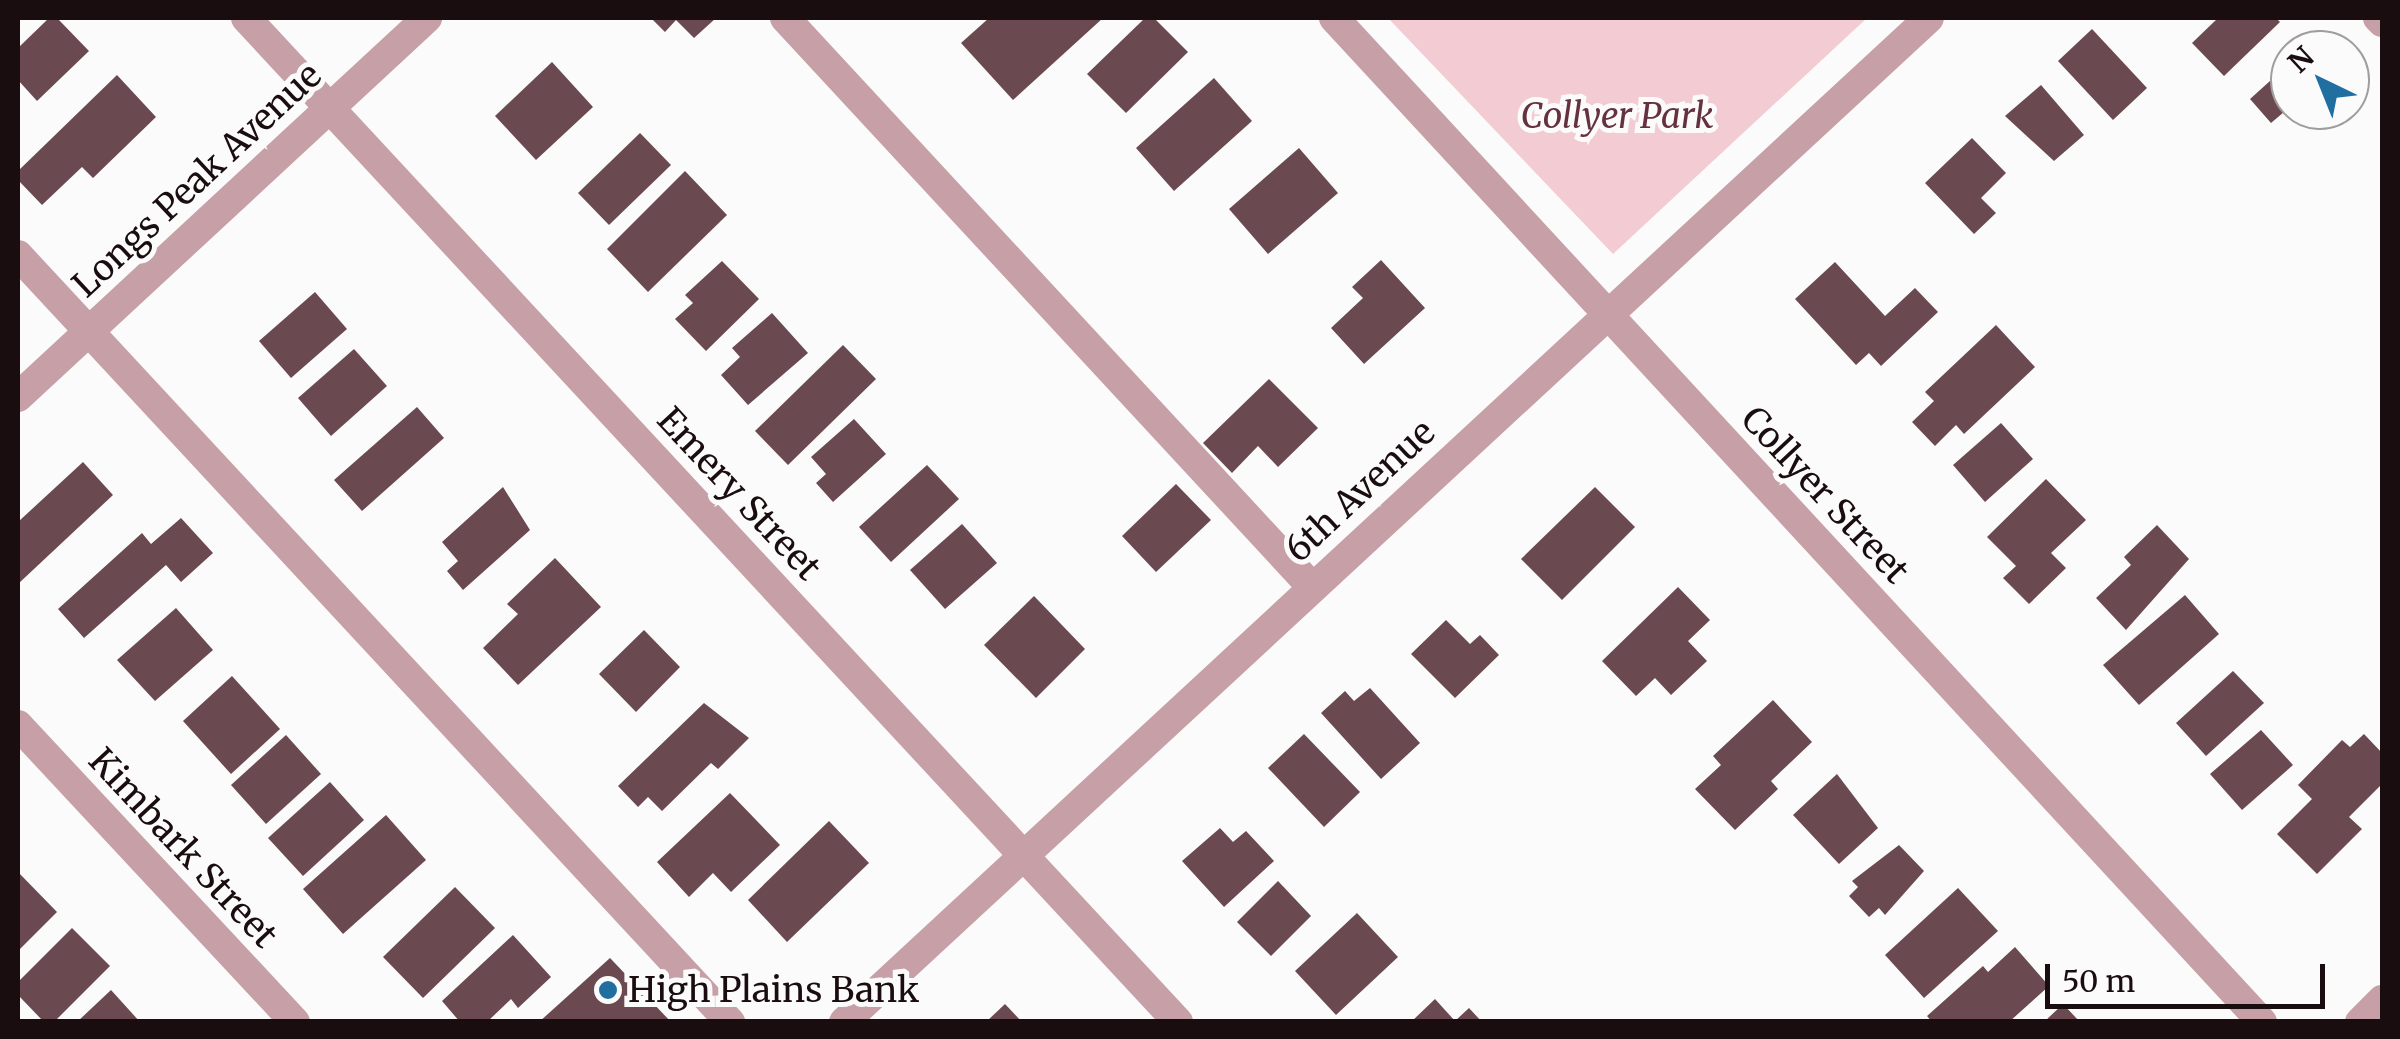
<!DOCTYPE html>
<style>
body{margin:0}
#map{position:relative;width:2400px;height:1039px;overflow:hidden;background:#fbfbfb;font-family:Merriweather,serif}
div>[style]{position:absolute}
.green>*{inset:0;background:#f3cbd3}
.building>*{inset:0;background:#6b4950}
.minor>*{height:30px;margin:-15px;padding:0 15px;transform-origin:15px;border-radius:15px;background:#c79fa6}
.dots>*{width:28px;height:28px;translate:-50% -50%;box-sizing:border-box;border:5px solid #fbfbfb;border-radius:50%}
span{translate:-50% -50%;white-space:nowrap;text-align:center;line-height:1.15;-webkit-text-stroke:10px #fbfbfb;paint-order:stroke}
.park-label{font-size:35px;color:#66313e;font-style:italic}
.street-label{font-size:35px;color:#1a0d10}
.poi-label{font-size:35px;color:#1a0d10}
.left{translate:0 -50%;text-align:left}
.frame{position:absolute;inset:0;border:20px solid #1a0d10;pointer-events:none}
.north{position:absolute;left:2270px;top:30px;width:100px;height:100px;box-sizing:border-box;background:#fbfbfb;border:2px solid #a19c9d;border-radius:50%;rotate:317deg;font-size:28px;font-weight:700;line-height:40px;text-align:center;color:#1a0d10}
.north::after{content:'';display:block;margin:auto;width:35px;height:45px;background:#216fa1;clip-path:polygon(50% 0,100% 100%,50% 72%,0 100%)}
.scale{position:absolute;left:2045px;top:964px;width:280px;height:45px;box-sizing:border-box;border:5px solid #1a0d10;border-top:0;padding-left:12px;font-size:30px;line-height:35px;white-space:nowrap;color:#1a0d10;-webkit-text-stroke:8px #fbfbfb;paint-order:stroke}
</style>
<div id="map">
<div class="green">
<div style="clip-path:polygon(1388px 18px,1867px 18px,1613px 254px)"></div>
</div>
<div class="building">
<div style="clip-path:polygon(49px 18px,57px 18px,89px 51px,37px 101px,18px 80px,18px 48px)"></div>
<div style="clip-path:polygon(651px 18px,716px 18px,694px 38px,676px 20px,665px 32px)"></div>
<div style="clip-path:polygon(989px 18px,1103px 18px,1013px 100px,961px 43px)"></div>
<div style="clip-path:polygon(1145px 18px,1154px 18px,1188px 52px,1126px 113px,1087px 74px)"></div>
<div style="clip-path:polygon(2218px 18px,2276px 18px,2280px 22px,2224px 76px,2192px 43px)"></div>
<div style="clip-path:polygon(2092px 29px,2147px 88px,2113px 120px,2058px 61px)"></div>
<div style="clip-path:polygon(552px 62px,593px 107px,536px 160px,495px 116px)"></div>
<div style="clip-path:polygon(2290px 63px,2290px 110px,2302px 110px,2291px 120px,2284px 112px,2271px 123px,2250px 99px)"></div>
<div style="clip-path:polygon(117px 75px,156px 117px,93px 178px,82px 167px,42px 205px,18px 180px,18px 171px)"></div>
<div style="clip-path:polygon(1214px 78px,1252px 121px,1174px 191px,1136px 148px)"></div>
<div style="clip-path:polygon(2041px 85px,2084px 135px,2054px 161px,2005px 116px)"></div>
<div style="clip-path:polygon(640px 133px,671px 165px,609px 225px,578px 193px)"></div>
<div style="clip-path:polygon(1972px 138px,2006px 173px,1981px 198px,1996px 213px,1974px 234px,1925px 183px)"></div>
<div style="clip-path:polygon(1299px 148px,1338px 193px,1268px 254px,1229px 209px)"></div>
<div style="clip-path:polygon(685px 171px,727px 215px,648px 292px,607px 249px)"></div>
<div style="clip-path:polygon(1381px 260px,1425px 308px,1364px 364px,1331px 328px,1363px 298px,1352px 287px)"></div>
<div style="clip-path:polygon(722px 261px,759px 299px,706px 351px,675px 319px,693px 303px,685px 295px)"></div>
<div style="clip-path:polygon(1835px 262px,1885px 316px,1915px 288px,1938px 312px,1881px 366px,1869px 353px,1856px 365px,1795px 299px)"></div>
<div style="clip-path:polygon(315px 292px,347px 329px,291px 378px,259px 341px)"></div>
<div style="clip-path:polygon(772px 313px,808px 353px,748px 405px,721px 375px,740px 357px,732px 348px)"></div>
<div style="clip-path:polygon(1996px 325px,2035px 367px,1964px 434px,1956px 425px,1935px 446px,1912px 422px,1934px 401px,1925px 392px)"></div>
<div style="clip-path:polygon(843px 345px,876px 379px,788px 465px,755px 431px)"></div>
<div style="clip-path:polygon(354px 349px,387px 386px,331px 436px,298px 398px)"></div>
<div style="clip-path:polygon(1269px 379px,1318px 428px,1278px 467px,1258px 446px,1232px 473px,1203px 443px)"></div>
<div style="clip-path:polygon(417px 407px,444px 438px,362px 511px,334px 480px)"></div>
<div style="clip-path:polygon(854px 419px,886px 454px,833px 502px,816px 483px,826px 474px,811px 457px)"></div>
<div style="clip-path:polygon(2001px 423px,2033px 459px,1985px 502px,1953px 465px)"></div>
<div style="clip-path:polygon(83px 462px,113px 495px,18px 584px,18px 522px)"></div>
<div style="clip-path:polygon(927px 465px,959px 499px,891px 562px,859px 527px)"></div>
<div style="clip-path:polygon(2046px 479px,2086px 520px,2051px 553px,2066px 568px,2029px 604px,2003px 578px,2016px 566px,1987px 537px)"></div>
<div style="clip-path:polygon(1176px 484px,1211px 520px,1156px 572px,1122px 536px)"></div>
<div style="clip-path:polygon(503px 487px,530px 530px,463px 590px,447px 571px,458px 561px,442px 542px)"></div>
<div style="clip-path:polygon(1595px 487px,1635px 527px,1562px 600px,1521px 559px)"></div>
<div style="clip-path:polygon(181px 518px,213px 553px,181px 582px,166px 565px,84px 638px,58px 609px,142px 533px,151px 544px)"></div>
<div style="clip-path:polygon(962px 524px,997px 563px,945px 609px,910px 570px)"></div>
<div style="clip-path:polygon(2157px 525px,2189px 559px,2126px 630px,2096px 598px,2131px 565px,2124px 557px)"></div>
<div style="clip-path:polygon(555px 558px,601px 607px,518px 685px,483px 648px,518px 614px,507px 604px)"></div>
<div style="clip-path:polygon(1678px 587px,1710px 620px,1688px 641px,1707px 661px,1671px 695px,1655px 678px,1636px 696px,1602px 661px)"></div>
<div style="clip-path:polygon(2185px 595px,2219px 634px,2139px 705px,2103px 665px)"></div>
<div style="clip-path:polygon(1034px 596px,1085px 649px,1036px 698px,984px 645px)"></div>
<div style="clip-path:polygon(176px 608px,213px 650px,155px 701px,117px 660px)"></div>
<div style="clip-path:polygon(1446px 620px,1470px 644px,1480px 635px,1499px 655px,1455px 698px,1411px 654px)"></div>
<div style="clip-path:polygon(644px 630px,680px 667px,636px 712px,599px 674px)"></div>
<div style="clip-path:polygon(2233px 671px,2264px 703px,2206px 756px,2176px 723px)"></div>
<div style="clip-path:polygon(232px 676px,280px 729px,231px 774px,183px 721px)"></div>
<div style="clip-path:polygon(1370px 688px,1420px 743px,1381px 779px,1321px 713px,1345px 691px,1354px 701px)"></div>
<div style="clip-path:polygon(1773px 700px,1812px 742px,1771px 781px,1778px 789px,1735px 830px,1695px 789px,1721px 765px,1713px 756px)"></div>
<div style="clip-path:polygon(704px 703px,749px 738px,718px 769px,711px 763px,662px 811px,648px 797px,638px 807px,618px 786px)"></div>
<div style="clip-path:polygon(2261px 730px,2293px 765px,2242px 810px,2210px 774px)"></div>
<div style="clip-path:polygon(1304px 734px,1360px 792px,1324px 827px,1268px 768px)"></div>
<div style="clip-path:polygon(2364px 734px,2382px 753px,2382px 784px,2349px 817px,2362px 829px,2317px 874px,2277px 834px,2312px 799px,2298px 785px,2342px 740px,2350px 747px)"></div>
<div style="clip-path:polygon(286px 735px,321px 774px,266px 824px,231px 785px)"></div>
<div style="clip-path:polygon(1837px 774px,1878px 828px,1839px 864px,1793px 815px)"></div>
<div style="clip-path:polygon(330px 782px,364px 820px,303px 876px,268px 838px)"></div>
<div style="clip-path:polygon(730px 793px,780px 845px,731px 892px,713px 873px,689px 897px,657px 862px)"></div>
<div style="clip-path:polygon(386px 815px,426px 860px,343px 934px,303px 889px)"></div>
<div style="clip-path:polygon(829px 821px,869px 863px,787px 942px,748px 900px)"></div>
<div style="clip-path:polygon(1220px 828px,1233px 842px,1246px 831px,1274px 861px,1224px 907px,1182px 861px)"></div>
<div style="clip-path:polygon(1899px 845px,1924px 871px,1885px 915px,1879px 908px,1869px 917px,1849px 896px,1858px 887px,1852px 881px)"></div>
<div style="clip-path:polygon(18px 872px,57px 912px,18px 951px)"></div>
<div style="clip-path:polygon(1278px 881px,1311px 916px,1271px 956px,1237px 922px)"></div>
<div style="clip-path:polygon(455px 887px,495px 928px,423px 998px,383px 957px)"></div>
<div style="clip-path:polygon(1958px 888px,1998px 931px,1924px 998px,1885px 955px)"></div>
<div style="clip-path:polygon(1357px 913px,1398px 957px,1336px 1015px,1295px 971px)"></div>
<div style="clip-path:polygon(72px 928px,110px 966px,54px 1022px,44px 1022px,18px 995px,18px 982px)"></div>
<div style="clip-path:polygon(513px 935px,551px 977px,518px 1008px,511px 999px,487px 1022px,460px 1022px,442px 1001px)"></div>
<div style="clip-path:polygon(2015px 947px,2049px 986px,2009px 1022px,1932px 1022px,1927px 1016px,1983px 966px,1988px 972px)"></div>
<div style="clip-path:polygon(610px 958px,671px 1022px,539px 1022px)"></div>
<div style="clip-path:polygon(111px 990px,140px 1022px,77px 1022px)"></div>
<div style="clip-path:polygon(1435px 999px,1455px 1021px,1469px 1008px,1482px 1022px,1411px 1022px)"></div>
<div style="clip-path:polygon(1005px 1004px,1022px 1022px,986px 1022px)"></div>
<div style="clip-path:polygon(2063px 1004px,2080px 1022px,2044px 1022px)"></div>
</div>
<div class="minor">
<div style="left:246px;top:18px;width:1370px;rotate:47.13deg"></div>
<div style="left:785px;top:18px;width:776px;rotate:47.19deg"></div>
<div style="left:1334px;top:18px;width:1367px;rotate:47.25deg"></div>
<div style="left:2378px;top:18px;width:6px;rotate:45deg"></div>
<div style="left:18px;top:255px;width:1047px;rotate:47.13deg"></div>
<div style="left:18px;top:397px;width:558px;rotate:-42.82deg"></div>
<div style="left:18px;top:725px;width:406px;rotate:47deg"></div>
<div style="left:844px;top:1022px;width:1478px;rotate:-42.78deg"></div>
<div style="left:2360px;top:1022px;width:31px;rotate:-45deg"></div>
</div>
<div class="dots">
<div style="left:608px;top:990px;background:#216fa1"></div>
</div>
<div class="park-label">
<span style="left:1617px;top:116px">Collyer Park</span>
</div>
<div class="street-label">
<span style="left:197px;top:180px;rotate:-43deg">Longs Peak Avenue</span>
<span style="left:1360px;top:491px;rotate:-43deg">6th Avenue</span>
<span style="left:739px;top:494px;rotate:47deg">Emery Street</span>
<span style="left:1825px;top:495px;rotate:47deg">Collyer Street</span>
<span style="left:183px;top:848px;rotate:47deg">Kimbark Street</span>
</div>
<div class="poi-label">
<span class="left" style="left:628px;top:990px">High Plains Bank</span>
</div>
<div class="frame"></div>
<div class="north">N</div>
<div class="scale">50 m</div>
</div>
